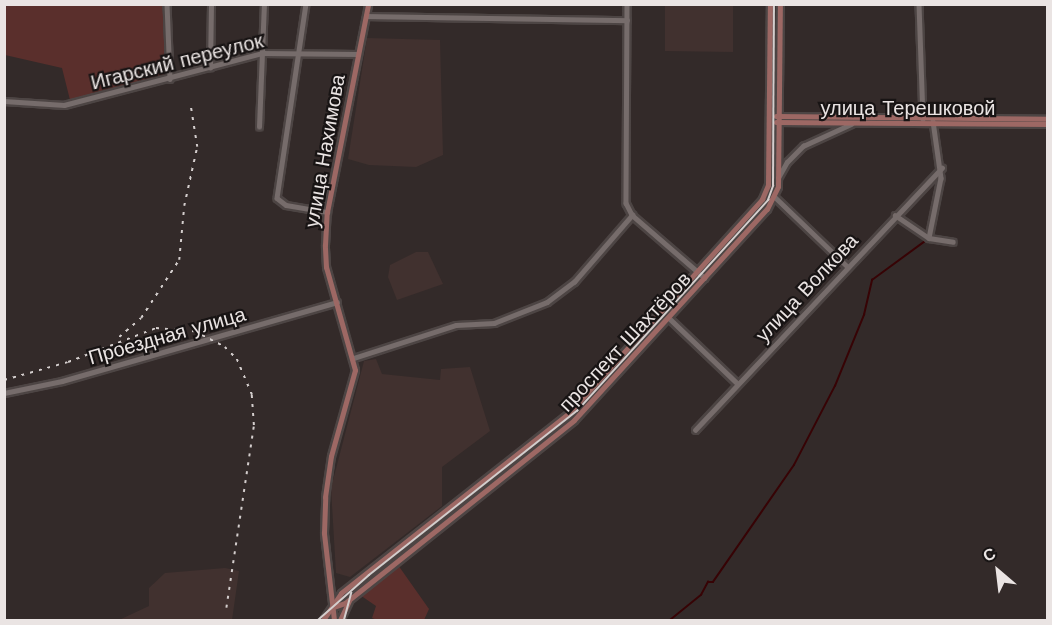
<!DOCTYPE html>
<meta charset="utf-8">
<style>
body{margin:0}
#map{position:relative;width:1052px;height:625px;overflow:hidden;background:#332a29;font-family:"Work Sans",sans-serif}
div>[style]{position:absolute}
.built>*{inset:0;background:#41312f}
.green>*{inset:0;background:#5a2f2c}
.stream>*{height:1.5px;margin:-0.75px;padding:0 0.75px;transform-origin:0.75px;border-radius:0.75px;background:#370305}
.roads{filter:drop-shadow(2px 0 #4d4544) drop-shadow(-2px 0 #4d4544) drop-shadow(0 2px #4d4544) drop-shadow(0 -2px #4d4544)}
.minor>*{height:4.5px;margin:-2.25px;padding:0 2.25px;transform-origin:2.25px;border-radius:2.25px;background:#766c6b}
.major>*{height:5px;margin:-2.5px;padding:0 2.5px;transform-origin:2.5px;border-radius:2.5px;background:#9d6864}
.tram>*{height:1.5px;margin:-0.75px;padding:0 0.75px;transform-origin:0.75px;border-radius:0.75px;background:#d4cecd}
.rail>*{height:1.5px;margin-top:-0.75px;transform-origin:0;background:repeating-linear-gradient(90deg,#d4cecd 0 3px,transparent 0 9px)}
span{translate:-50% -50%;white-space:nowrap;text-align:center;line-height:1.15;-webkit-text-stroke:4.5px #181414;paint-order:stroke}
.street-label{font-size:20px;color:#eae4e3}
.frame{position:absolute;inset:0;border:6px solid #eae4e3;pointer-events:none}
.north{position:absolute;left:968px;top:541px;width:60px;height:60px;-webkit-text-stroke:4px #181414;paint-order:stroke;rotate:332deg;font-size:16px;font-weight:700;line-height:24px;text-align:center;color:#eae4e3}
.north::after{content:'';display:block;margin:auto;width:21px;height:27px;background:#eae4e3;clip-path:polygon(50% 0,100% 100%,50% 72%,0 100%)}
</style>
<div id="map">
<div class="built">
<div style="clip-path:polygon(665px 5px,733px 5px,733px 52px,665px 51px)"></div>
<div style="clip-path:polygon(367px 38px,440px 40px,443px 155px,416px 167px,369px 165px,348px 159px)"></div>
<div style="clip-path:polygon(416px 252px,428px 252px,443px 284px,397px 300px,388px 277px,390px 265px)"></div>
<div style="clip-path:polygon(376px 359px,382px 374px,440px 380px,441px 369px,470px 367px,490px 431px,442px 467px,442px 506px,350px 577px,336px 573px,331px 488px,364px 361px)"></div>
<div style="clip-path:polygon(225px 568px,239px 571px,232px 620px,119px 620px,149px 606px,149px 588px,165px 573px)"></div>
</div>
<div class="green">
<div style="clip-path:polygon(4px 5px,164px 5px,165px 77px,70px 100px,62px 68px,5px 55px)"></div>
<div style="clip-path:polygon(398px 565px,429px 609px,424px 620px,377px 620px,372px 618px,376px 606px,360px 595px)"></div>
</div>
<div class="stream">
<div style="left:670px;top:620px;width:40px;rotate:-39deg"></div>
<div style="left:701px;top:595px;width:15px;rotate:-62deg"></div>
<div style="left:708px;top:582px;width:5px"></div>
<div style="left:713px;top:582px;width:142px;rotate:-55.3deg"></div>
<div style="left:794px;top:465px;width:89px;rotate:-62.6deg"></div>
<div style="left:835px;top:386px;width:77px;rotate:-67.8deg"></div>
<div style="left:864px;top:315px;width:36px;rotate:-77deg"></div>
<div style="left:872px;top:280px;width:69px;rotate:-36.2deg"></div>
</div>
<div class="roads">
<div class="minor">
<div style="left:167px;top:4px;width:75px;rotate:87.7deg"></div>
<div style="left:306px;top:4px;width:196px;rotate:98.5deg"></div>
<div style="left:277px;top:198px;width:11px;rotate:38deg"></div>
<div style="left:286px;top:205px;width:42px;rotate:9.7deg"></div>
<div style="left:627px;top:4px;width:199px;rotate:90.3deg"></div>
<div style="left:626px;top:203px;width:13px;rotate:63deg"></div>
<div style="left:632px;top:215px;width:96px;rotate:40.8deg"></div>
<div style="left:919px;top:4px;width:115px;rotate:88deg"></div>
<div style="left:366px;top:16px;width:261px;rotate:0.9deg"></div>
<div style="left:210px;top:68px;width:64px;rotate:-89.1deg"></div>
<div style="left:4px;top:101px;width:60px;rotate:3.8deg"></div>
<div style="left:64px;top:105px;width:205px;rotate:-14.7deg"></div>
<div style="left:262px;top:53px;width:96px;rotate:0.6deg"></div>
<div style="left:933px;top:121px;width:58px;rotate:82deg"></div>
<div style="left:941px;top:178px;width:61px;rotate:101.3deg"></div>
<div style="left:929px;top:238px;width:24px;rotate:9deg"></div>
<div style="left:259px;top:127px;width:123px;rotate:-87.7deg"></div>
<div style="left:778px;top:178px;width:18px;rotate:-61deg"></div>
<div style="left:787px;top:162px;width:23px;rotate:-45deg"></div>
<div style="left:803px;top:146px;width:53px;rotate:-24.6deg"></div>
<div style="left:775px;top:197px;width:100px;rotate:43.8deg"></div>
<div style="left:895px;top:215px;width:41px;rotate:34.1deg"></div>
<div style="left:669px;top:318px;width:95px;rotate:43.7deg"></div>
<div style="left:354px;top:358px;width:107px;rotate:-17.9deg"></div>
<div style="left:456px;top:325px;width:38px;rotate:-3deg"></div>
<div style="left:494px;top:323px;width:57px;rotate:-21.6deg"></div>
<div style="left:547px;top:302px;width:34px;rotate:-37deg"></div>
<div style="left:574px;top:282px;width:89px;rotate:-49.1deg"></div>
<div style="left:4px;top:393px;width:59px;rotate:-11.7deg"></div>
<div style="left:62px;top:381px;width:286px;rotate:-16deg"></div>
<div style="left:695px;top:430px;width:360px;rotate:-46.7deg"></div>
</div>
<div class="major">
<div style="left:776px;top:116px;width:272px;rotate:0.6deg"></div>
<div style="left:776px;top:122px;width:272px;rotate:0.4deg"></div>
<div style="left:333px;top:607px;width:13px;rotate:-18deg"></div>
<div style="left:345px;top:603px;width:293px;rotate:-38.6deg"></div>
<div style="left:574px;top:420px;width:286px;rotate:-47.6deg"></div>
<div style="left:767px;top:209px;width:25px;rotate:-64deg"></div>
<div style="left:778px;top:186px;width:182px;rotate:-89.4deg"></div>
<div style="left:323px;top:620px;width:32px;rotate:-56deg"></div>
<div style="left:341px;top:593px;width:289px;rotate:-38.3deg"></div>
<div style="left:568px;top:414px;width:290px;rotate:-47.9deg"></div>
<div style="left:762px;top:199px;width:15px;rotate:-67deg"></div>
<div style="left:768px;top:185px;width:181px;rotate:-89.4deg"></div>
<div style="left:334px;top:620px;width:88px;rotate:-96.6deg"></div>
<div style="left:324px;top:533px;width:36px;rotate:-88deg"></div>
<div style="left:325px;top:497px;width:41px;rotate:-81.7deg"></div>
<div style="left:331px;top:456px;width:89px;rotate:-74.4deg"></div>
<div style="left:355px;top:370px;width:107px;rotate:-105.7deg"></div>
<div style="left:326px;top:267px;width:22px;rotate:-93deg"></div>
<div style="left:325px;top:245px;width:33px;rotate:-87deg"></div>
<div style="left:327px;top:212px;width:212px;rotate:-78.8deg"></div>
<div style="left:340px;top:620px;width:21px;rotate:-65deg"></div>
</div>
</div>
<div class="tram">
<div style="left:318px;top:620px;width:68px;rotate:-41.4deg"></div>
<div style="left:369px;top:575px;width:265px;rotate:-38.3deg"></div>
<div style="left:577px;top:411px;width:285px;rotate:-47.8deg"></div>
<div style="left:768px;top:200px;width:15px;rotate:-70deg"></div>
<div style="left:773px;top:186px;width:182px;rotate:-89.7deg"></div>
<div style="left:344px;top:620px;width:28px;rotate:-75deg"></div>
</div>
<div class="rail">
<div style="left:119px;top:337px;width:29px;rotate:-41deg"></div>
<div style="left:141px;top:318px;width:69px;rotate:-56.8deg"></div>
<div style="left:179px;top:260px;width:54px;rotate:-84.7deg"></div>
<div style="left:184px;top:206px;width:60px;rotate:-77.6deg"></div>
<div style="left:197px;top:147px;width:45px;rotate:-99deg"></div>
<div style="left:4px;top:380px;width:66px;rotate:-15.7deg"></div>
<div style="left:68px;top:362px;width:94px;rotate:-21.1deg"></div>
<div style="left:156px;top:328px;width:38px;rotate:5deg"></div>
<div style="left:194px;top:331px;width:35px;rotate:27deg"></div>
<div style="left:225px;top:347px;width:17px;rotate:45deg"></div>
<div style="left:237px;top:359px;width:39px;rotate:67deg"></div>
<div style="left:252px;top:395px;width:32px;rotate:86deg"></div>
<div style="left:254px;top:427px;width:187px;rotate:98.6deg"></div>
</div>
<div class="street-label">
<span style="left:177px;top:62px;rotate:-14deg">Игарский переулок</span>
<span style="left:908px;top:108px">улица Терешковой</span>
<span style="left:325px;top:151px;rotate:-80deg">улица Нахимова</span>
<span style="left:807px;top:288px;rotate:-47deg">улица Волкова</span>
<span style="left:167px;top:336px;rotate:-16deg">Проездная улица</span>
<span style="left:625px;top:342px;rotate:-47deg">проспект Шахтёров</span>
</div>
<div class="frame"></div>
<div class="north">С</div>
</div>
